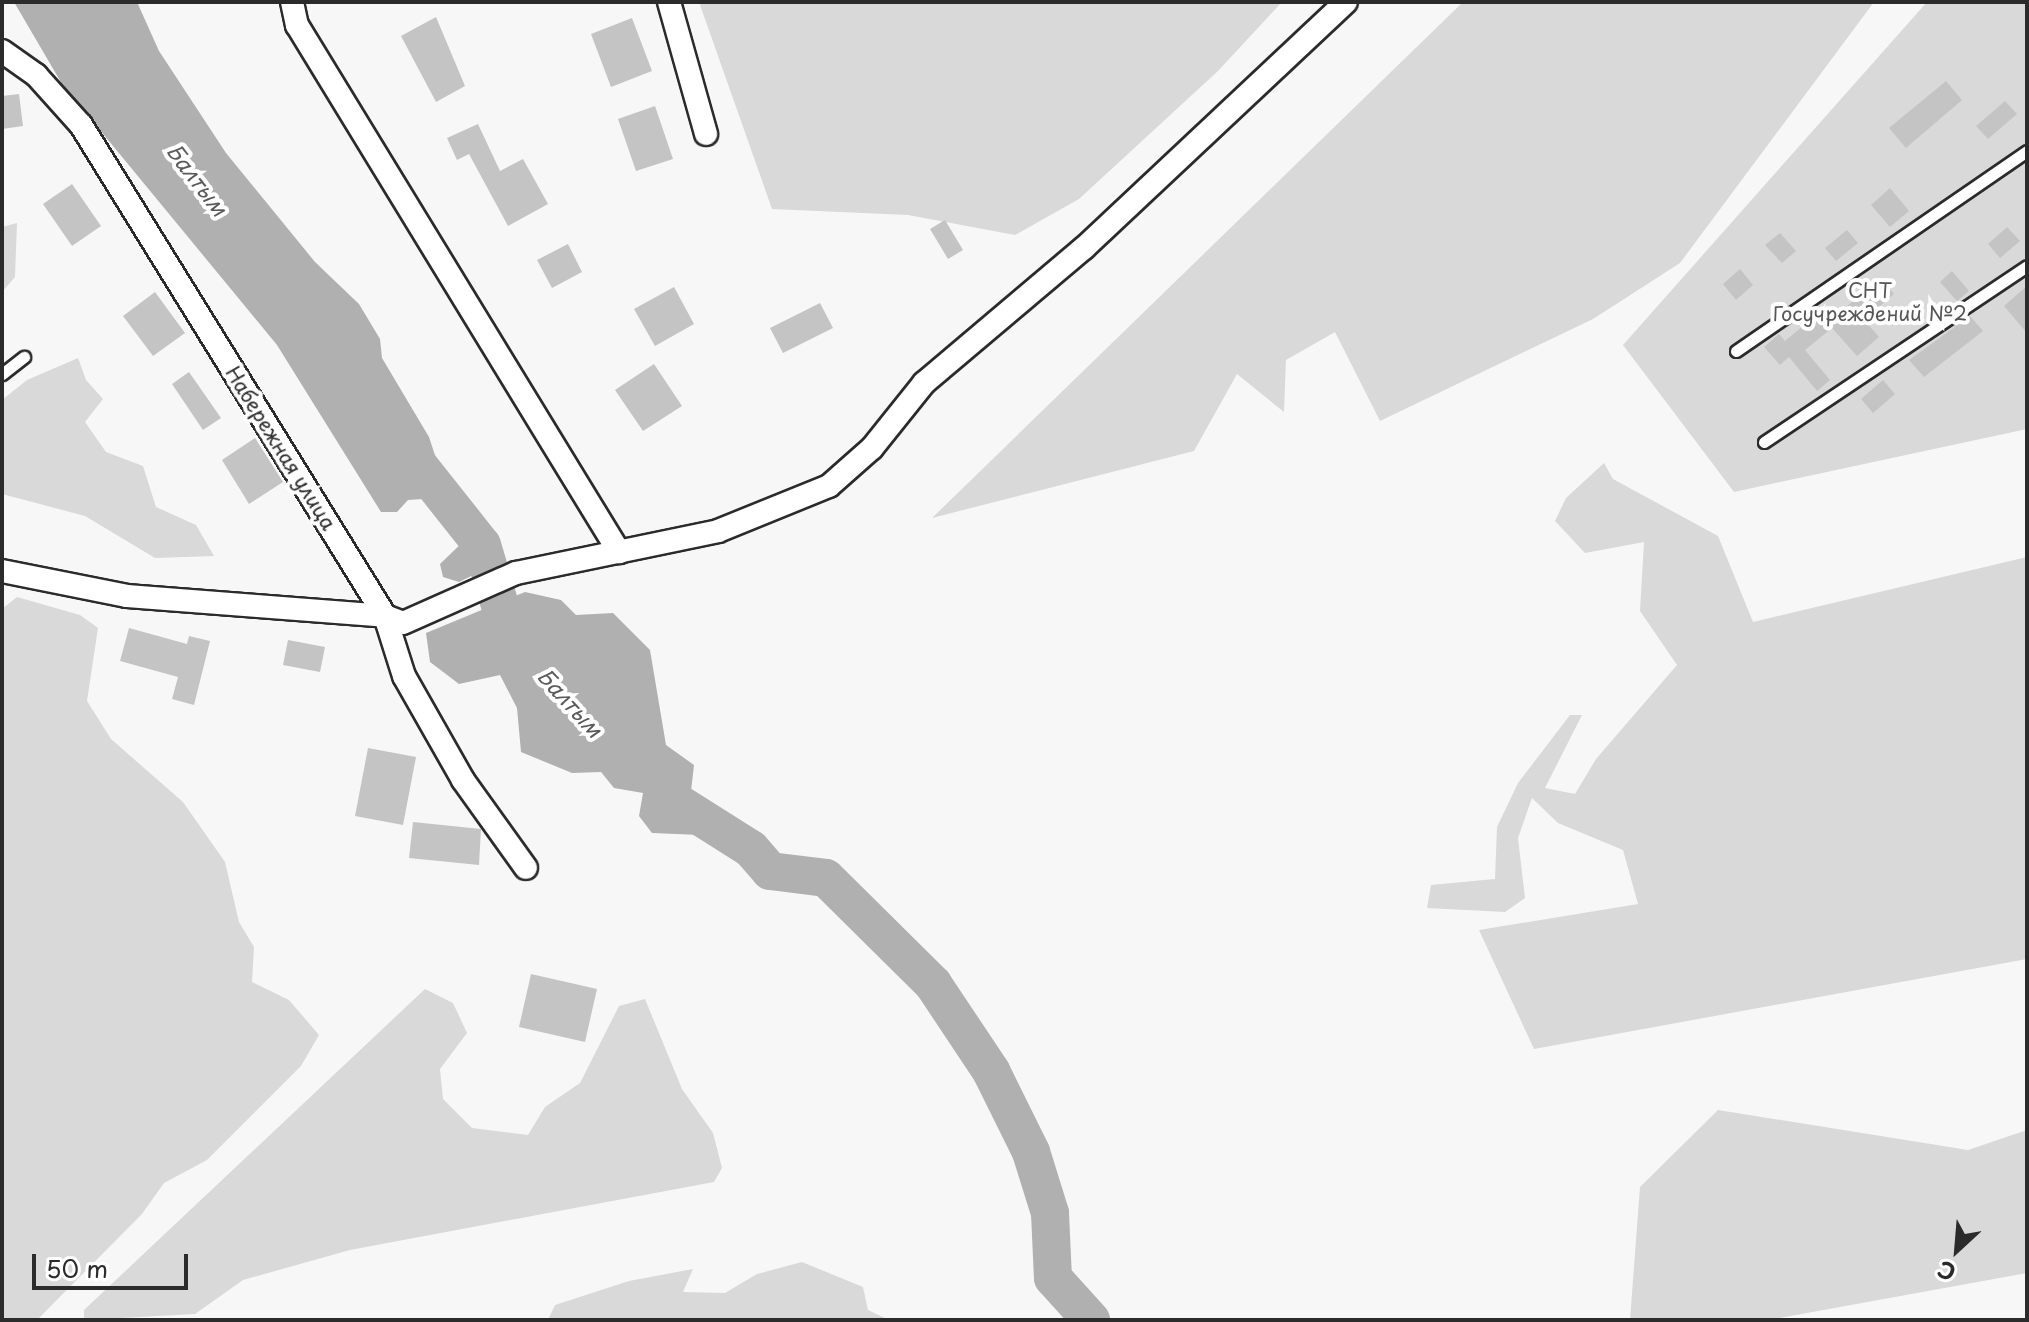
<!DOCTYPE html>
<meta charset="utf-8">
<style>
body{margin:0}
#map{position:relative;width:2029px;height:1322px;overflow:hidden;background:#f7f7f7;font-family:"Playpen Sans",sans-serif}
div>[style]{position:absolute}
.green>*{inset:0;background:#d9d9d9}
.water>*{inset:0;background:#b0b0b0}
.river>*{height:38px;margin:-19px;padding:0 19px;transform-origin:19px;border-radius:19px;background:#b0b0b0}
.building>*{inset:0;background:#c4c4c4}
.roads{filter:drop-shadow(2px 0 #2b2b2b) drop-shadow(-2px 0 #2b2b2b) drop-shadow(0 2px #2b2b2b) drop-shadow(0 -2px #2b2b2b)}
.service>*{height:11px;margin:-5.5px;padding:0 5.5px;transform-origin:5.5px;border-radius:5.5px;background:#fff}
.minor>*{height:22px;margin:-11px;padding:0 11px;transform-origin:11px;border-radius:11px;background:#fff}
span{translate:-50% -50%;white-space:nowrap;text-align:center;line-height:1.15;-webkit-text-stroke:8px #fff;paint-order:stroke}
.park-label{font-size:20px;color:#565656}
.street-label{font-size:20px;color:#2b2b2b}
.water-label{font-size:22px;color:#5a5a5a;font-style:italic}
.frame{position:absolute;inset:0;border:4px solid #2b2b2b;pointer-events:none}
.north{position:absolute;left:1917px;top:1210px;width:80px;height:80px;-webkit-text-stroke:6px #fff;paint-order:stroke;rotate:206deg;font-size:22px;font-weight:700;line-height:32px;text-align:center;color:#2b2b2b}
.north::after{content:'';display:block;margin:auto;width:28px;height:36px;background:#2b2b2b;clip-path:polygon(50% 0,100% 100%,50% 72%,0 100%)}
.scale{position:absolute;left:32px;top:1254px;width:156px;height:36px;box-sizing:border-box;border:4px solid #2b2b2b;border-top:0;padding-left:10px;font-size:24px;line-height:28px;white-space:nowrap;color:#2b2b2b;-webkit-text-stroke:6px #fff;paint-order:stroke}
</style>
<div id="map">
<div class="green">
<div style="clip-path:polygon(699px 2px,1282px 2px,1218px 71px,1079px 199px,1015px 235px,908px 215px,772px 209px)"></div>
<div style="clip-path:polygon(1463px 2px,1874px 2px,1680px 263px,1593px 319px,1380px 421px,1335px 332px,1286px 360px,1284px 412px,1237px 374px,1194px 451px,932px 518px)"></div>
<div style="clip-path:polygon(1927px 2px,2027px 2px,2027px 429px,1734px 492px,1623px 345px)"></div>
<div style="clip-path:polygon(17px 223px,15px 277px,2px 292px,2px 227px)"></div>
<div style="clip-path:polygon(78px 358px,86px 380px,103px 399px,85px 422px,106px 452px,143px 466px,156px 507px,196px 525px,214px 556px,155px 558px,85px 516px,2px 494px,2px 400px,27px 380px)"></div>
<div style="clip-path:polygon(1604px 463px,1613px 479px,1718px 536px,1753px 622px,2027px 557px,2027px 959px,1534px 1049px,1479px 930px,1638px 904px,1623px 850px,1558px 823px,1532px 798px,1518px 838px,1525px 898px,1505px 912px,1427px 908px,1431px 885px,1495px 879px,1497px 827px,1518px 783px,1570px 715px,1582px 715px,1545px 788px,1575px 794px,1596px 759px,1677px 665px,1640px 611px,1644px 542px,1585px 553px,1555px 521px,1566px 498px)"></div>
<div style="clip-path:polygon(17px 597px,80px 615px,98px 628px,87px 701px,111px 739px,183px 802px,225px 862px,239px 922px,254px 947px,252px 982px,289px 1000px,319px 1035px,301px 1066px,207px 1160px,164px 1183px,142px 1214px,37px 1320px,2px 1320px,2px 609px)"></div>
<div style="clip-path:polygon(425px 989px,453px 1003px,467px 1033px,440px 1069px,443px 1099px,472px 1128px,528px 1135px,545px 1107px,580px 1083px,619px 1006px,645px 999px,682px 1089px,713px 1133px,722px 1168px,714px 1182px,350px 1250px,243px 1280px,195px 1314px,84px 1320px,84px 1310px)"></div>
<div style="clip-path:polygon(1718px 1110px,1968px 1150px,2027px 1130px,2027px 1273px,1768px 1320px,1630px 1320px,1640px 1187px)"></div>
<div style="clip-path:polygon(802px 1262px,863px 1287px,868px 1310px,889px 1320px,548px 1320px,555px 1305px,629px 1281px,693px 1269px,683px 1292px,725px 1293px,757px 1274px)"></div>
</div>
<div class="water">
<div style="clip-path:polygon(14px 2px,137px 2px,159px 51px,226px 153px,315px 262px,359px 304px,380px 339px,382px 358px,429px 437px,446px 489px,438px 498px,408px 500px,397px 512px,381px 512px,277px 345px,62px 84px)"></div>
<div style="clip-path:polygon(469px 536px,486px 536px,494px 557px,486px 569px,459px 582px,443px 577px,440px 564px)"></div>
<div style="clip-path:polygon(525px 592px,561px 600px,576px 615px,613px 613px,650px 650px,666px 745px,694px 765px,690px 800px,727px 816px,725px 836px,652px 833px,639px 816px,643px 793px,614px 788px,601px 772px,572px 773px,521px 752px,517px 708px,500px 675px,459px 684px,430px 662px,426px 633px)"></div>
</div>
<div class="river">
<div style="left:409px;top:453px;width:117px;rotate:51.6deg"></div>
<div style="left:482px;top:545px;width:77px;rotate:73.4deg"></div>
<div style="left:504px;top:619px;width:32px;rotate:55deg"></div>
<div style="left:683px;top:806px;width:80px;rotate:32.3deg"></div>
<div style="left:751px;top:849px;width:29px;rotate:49deg"></div>
<div style="left:770px;top:871px;width:56px;rotate:7.1deg"></div>
<div style="left:826px;top:878px;width:151px;rotate:44.7deg"></div>
<div style="left:933px;top:984px;width:105px;rotate:56.3deg"></div>
<div style="left:991px;top:1071px;width:90px;rotate:63.7deg"></div>
<div style="left:1031px;top:1152px;width:64px;rotate:72.7deg"></div>
<div style="left:1050px;top:1213px;width:65px;rotate:87.4deg"></div>
<div style="left:1053px;top:1278px;width:57px;rotate:47.9deg"></div>
</div>
<div class="building">
<div style="clip-path:polygon(436px 17px,465px 86px,436px 102px,401px 36px)"></div>
<div style="clip-path:polygon(632px 18px,652px 71px,611px 87px,591px 34px)"></div>
<div style="clip-path:polygon(1946px 81px,1962px 100px,1906px 148px,1889px 128px)"></div>
<div style="clip-path:polygon(19px 94px,23px 126px,2px 129px,2px 96px)"></div>
<div style="clip-path:polygon(2005px 101px,2017px 114px,1988px 139px,1976px 126px)"></div>
<div style="clip-path:polygon(655px 106px,673px 159px,636px 171px,618px 119px)"></div>
<div style="clip-path:polygon(478px 124px,500px 171px,523px 159px,548px 204px,508px 226px,469px 154px,457px 160px,447px 138px)"></div>
<div style="clip-path:polygon(72px 184px,101px 226px,72px 246px,43px 204px)"></div>
<div style="clip-path:polygon(1890px 188px,1909px 211px,1890px 227px,1871px 205px)"></div>
<div style="clip-path:polygon(945px 220px,963px 250px,948px 259px,930px 229px)"></div>
<div style="clip-path:polygon(2007px 227px,2020px 241px,2000px 258px,1988px 244px)"></div>
<div style="clip-path:polygon(1847px 230px,1858px 243px,1836px 261px,1825px 248px)"></div>
<div style="clip-path:polygon(1780px 233px,1796px 251px,1782px 263px,1765px 245px)"></div>
<div style="clip-path:polygon(568px 244px,582px 272px,552px 288px,537px 260px)"></div>
<div style="clip-path:polygon(1740px 269px,1753px 285px,1736px 300px,1723px 284px)"></div>
<div style="clip-path:polygon(1952px 271px,1969px 291px,1957px 301px,1940px 282px)"></div>
<div style="clip-path:polygon(1880px 278px,1894px 294px,1864px 320px,1879px 337px,1857px 356px,1832px 328px,1805px 350px,1830px 380px,1817px 391px,1789px 357px,1780px 365px,1764px 347px,1779px 334px,1785px 341px,1823px 309px,1832px 319px)"></div>
<div style="clip-path:polygon(2027px 286px,2027px 333px,2004px 306px)"></div>
<div style="clip-path:polygon(674px 287px,694px 324px,655px 346px,634px 309px)"></div>
<div style="clip-path:polygon(155px 292px,185px 333px,153px 356px,123px 316px)"></div>
<div style="clip-path:polygon(820px 303px,833px 328px,783px 353px,770px 328px)"></div>
<div style="clip-path:polygon(1970px 316px,1983px 331px,1924px 377px,1909px 360px)"></div>
<div style="clip-path:polygon(654px 364px,682px 406px,643px 431px,615px 390px)"></div>
<div style="clip-path:polygon(189px 372px,221px 418px,203px 430px,172px 384px)"></div>
<div style="clip-path:polygon(1883px 380px,1895px 394px,1873px 413px,1861px 399px)"></div>
<div style="clip-path:polygon(255px 438px,283px 482px,249px 504px,222px 460px)"></div>
<div style="clip-path:polygon(129px 628px,187px 644px,189px 636px,210px 641px,194px 705px,172px 699px,178px 677px,120px 661px)"></div>
<div style="clip-path:polygon(288px 640px,325px 647px,320px 672px,283px 665px)"></div>
<div style="clip-path:polygon(368px 748px,416px 757px,403px 825px,355px 816px)"></div>
<div style="clip-path:polygon(413px 822px,481px 829px,479px 865px,409px 858px)"></div>
<div style="clip-path:polygon(531px 974px,597px 989px,585px 1042px,519px 1027px)"></div>
</div>
<div class="roads">
<div class="service">
<div style="left:1736px;top:351px;width:353px;rotate:-34.5deg"></div>
<div style="left:2px;top:374px;width:28px;rotate:-38deg"></div>
<div style="left:1764px;top:442px;width:316px;rotate:-33.8deg"></div>
</div>
<div class="minor">
<div style="left:292px;top:2px;width:24px;rotate:78deg"></div>
<div style="left:297px;top:25px;width:618px;rotate:58.57deg"></div>
<div style="left:669px;top:2px;width:137px;rotate:74.3deg"></div>
<div style="left:2px;top:51px;width:42px;rotate:35.2deg"></div>
<div style="left:36px;top:75px;width:67px;rotate:48deg"></div>
<div style="left:81px;top:125px;width:577px;rotate:58.24deg"></div>
<div style="left:385px;top:616px;width:63px;rotate:72.4deg"></div>
<div style="left:404px;top:676px;width:120px;rotate:60.4deg"></div>
<div style="left:463px;top:780px;width:108px;rotate:54.4deg"></div>
<div style="left:2px;top:571px;width:127px;rotate:11.3deg"></div>
<div style="left:127px;top:596px;width:259px;rotate:4.4deg"></div>
<div style="left:385px;top:616px;width:19px;rotate:21deg"></div>
<div style="left:403px;top:623px;width:124px;rotate:-23.9deg"></div>
<div style="left:516px;top:573px;width:206px;rotate:-11.7deg"></div>
<div style="left:718px;top:531px;width:120px;rotate:-22.1deg"></div>
<div style="left:829px;top:486px;width:57px;rotate:-41.5deg"></div>
<div style="left:872px;top:448px;width:83px;rotate:-51.3deg"></div>
<div style="left:924px;top:383px;width:209px;rotate:-40.2deg"></div>
<div style="left:1084px;top:248px;width:359px;rotate:-43.2deg"></div>
</div>
</div>
<div class="park-label">
<span style="left:1870px;top:302px">СНТ<br>Госучреждений №2</span>
</div>
<div class="street-label">
<span style="left:281px;top:448px;rotate:58deg">Набережная улица</span>
</div>
<div class="water-label">
<span style="left:198px;top:179px;rotate:53deg">Балтым</span>
<span style="left:571px;top:702px;rotate:48deg">Балтым</span>
</div>
<div class="frame"></div>
<div class="north">С</div>
<div class="scale">50 m</div>
</div>
